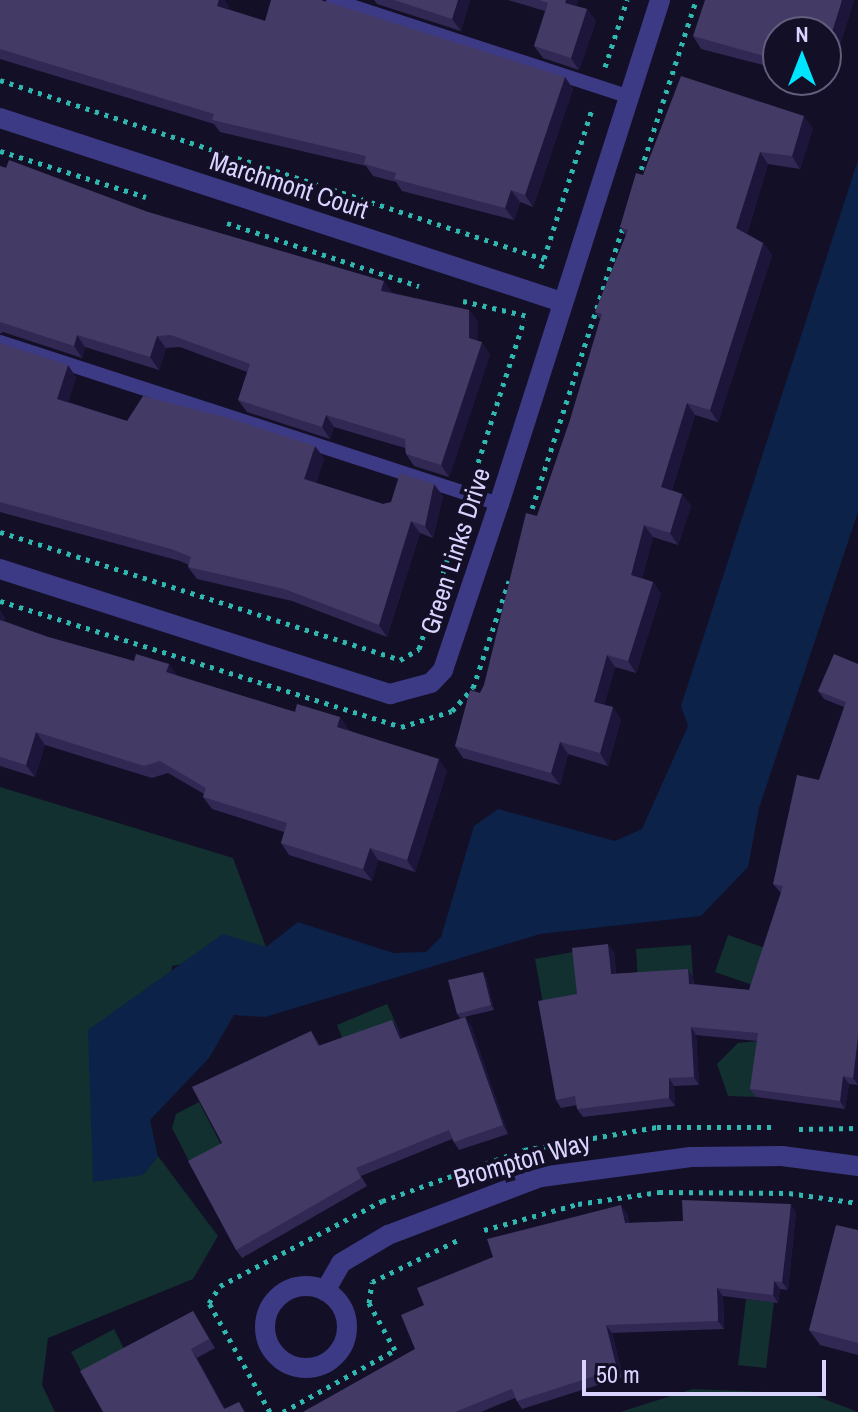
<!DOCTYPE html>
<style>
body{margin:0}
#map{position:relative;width:858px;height:1412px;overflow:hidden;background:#130f26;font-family:"Archivo Narrow",sans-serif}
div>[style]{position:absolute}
.green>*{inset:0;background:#12302f}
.water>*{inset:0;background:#0c2248}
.path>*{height:5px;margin-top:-2.5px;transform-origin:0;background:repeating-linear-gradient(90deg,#2fb8b0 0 4px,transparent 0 10px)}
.service>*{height:14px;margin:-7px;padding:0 7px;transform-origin:7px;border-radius:7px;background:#3d3a85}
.minor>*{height:20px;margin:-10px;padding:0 10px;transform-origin:10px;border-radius:10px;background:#3d3a85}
.minor>.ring{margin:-10px;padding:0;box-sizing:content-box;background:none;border:20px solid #3d3a85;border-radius:50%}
.wall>*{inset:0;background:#312854}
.shaded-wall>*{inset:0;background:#1d163a}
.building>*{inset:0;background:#433a66}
span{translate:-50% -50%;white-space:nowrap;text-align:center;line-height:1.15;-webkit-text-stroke:8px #130f26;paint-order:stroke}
.street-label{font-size:26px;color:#d9d4ff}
.north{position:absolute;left:762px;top:16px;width:80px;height:80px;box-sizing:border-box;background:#130f26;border:2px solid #625e7d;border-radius:50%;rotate:0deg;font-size:22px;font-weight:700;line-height:32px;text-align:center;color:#d9d4ff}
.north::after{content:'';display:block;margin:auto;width:28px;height:36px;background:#00e5ff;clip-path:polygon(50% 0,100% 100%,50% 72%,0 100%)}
.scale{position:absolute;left:582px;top:1360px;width:244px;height:36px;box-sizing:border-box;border:4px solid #d9d4ff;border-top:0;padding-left:10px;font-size:24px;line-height:28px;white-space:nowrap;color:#d9d4ff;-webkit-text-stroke:6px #130f26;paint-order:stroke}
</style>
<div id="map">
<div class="green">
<div style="clip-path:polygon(0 787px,233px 858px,266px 947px,172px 966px,143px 1175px,158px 1156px,218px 1236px,193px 1279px,48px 1338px,42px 1385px,55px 1412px,0 1412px)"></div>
<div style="clip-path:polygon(728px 935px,771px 950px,758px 987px,715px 972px)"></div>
<div style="clip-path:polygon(691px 945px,693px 977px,638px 981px,636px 949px)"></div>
<div style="clip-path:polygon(573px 952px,582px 1002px,544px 1009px,535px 959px)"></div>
<div style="clip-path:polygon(387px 1004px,398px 1028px,347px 1050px,337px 1025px)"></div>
<div style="clip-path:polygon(769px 1040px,756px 1097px,728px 1096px,717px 1064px,738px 1043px)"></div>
<div style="clip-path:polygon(199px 1102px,225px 1152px,193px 1169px,172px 1128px,176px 1114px)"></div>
<div style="clip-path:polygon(746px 1299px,774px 1302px,766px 1368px,738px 1365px)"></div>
<div style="clip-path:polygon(114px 1329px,128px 1357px,86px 1380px,71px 1352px)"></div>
<div style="clip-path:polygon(693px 1389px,811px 1394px,858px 1412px,620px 1412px)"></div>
</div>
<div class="water">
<div style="clip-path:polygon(858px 160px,858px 512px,759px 808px,748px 867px,701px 916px,540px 934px,265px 1017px,234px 1015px,209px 1058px,150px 1120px,158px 1156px,143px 1175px,93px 1182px,88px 1030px,223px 934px,266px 947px,298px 922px,393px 953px,426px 952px,441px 937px,474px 826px,498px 809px,615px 841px,642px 829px,688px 726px,681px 706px)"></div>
</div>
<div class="path">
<div style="left:605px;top:67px;width:71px;rotate:-71.8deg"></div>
<div style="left:0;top:80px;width:573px;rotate:18.21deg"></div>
<div style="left:0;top:151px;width:153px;rotate:17.5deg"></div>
<div style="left:638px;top:179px;width:188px;rotate:-72deg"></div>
<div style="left:227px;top:223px;width:202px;rotate:18.2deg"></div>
<div style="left:541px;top:268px;width:170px;rotate:-72.2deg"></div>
<div style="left:463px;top:301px;width:67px;rotate:13deg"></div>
<div style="left:475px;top:472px;width:160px;rotate:-72.1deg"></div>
<div style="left:529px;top:518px;width:306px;rotate:-72.1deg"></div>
<div style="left:0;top:532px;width:420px;rotate:17.7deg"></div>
<div style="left:400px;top:660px;width:22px;rotate:-30deg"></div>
<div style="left:419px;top:649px;width:139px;rotate:-72.5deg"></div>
<div style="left:0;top:601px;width:420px;rotate:17.4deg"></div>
<div style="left:401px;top:727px;width:53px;rotate:-17.4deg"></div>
<div style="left:452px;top:711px;width:31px;rotate:-48deg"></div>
<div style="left:473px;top:688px;width:113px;rotate:-71.4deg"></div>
<div style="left:799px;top:1129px;width:59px;rotate:-1deg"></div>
<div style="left:484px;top:1230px;width:98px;rotate:-15.5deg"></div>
<div style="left:578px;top:1204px;width:82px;rotate:-8.4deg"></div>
<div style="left:659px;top:1192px;width:130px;rotate:0.4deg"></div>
<div style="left:789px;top:1193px;width:70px;rotate:8.2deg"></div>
<div style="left:270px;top:1412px;width:125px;rotate:-119.2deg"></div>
<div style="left:209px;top:1303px;width:20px;rotate:-57deg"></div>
<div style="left:220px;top:1286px;width:183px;rotate:-27.7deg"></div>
<div style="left:382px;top:1201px;width:151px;rotate:-19.8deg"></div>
<div style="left:524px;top:1150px;width:135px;rotate:-9.8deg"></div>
<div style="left:657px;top:1127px;width:116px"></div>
<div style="left:283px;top:1412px;width:128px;rotate:-29deg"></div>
<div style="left:395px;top:1350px;width:54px;rotate:-119deg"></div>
<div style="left:369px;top:1303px;width:21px;rotate:-82deg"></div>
<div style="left:372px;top:1282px;width:98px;rotate:-26deg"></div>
</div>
<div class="service">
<div style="left:333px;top:0;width:312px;rotate:18.1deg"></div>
<div style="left:0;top:342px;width:525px;rotate:17.99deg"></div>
</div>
<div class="minor">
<div style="left:0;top:118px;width:591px;rotate:18.13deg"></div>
<div style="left:0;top:569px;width:410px;rotate:17.8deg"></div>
<div style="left:390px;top:694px;width:42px;rotate:-15deg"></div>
<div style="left:431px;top:683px;width:18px;rotate:-47deg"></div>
<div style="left:443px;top:670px;width:175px;rotate:-71.4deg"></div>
<div style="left:499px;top:504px;width:529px;rotate:-72.28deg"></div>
<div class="ring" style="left:265px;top:1286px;width:62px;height:62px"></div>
<div style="left:325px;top:1291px;width:32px;rotate:-60deg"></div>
<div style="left:341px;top:1263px;width:55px;rotate:-30.8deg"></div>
<div style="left:388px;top:1235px;width:164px;rotate:-20.8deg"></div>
<div style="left:541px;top:1177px;width:151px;rotate:-7.6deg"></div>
<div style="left:691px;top:1157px;width:91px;rotate:-0.6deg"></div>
<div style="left:782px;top:1156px;width:77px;rotate:7.5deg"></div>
</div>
<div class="wall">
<div style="clip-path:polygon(0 0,229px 6px,228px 9px,265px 21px,565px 77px,573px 89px,533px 207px,520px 202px,514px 220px,402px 191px,396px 182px,373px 176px,366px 166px,220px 132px,214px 124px,0 59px)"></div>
<div style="clip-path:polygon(374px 0,470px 0,461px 31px,377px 4px)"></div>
<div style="clip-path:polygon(508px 0,578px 0,576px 6px,587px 9px,596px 21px,579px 70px,543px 58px,534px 46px,545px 11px)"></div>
<div style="clip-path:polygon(854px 0,828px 83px,817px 80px,826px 80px,826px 32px,778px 32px,778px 69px,701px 49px,693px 36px)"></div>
<div style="clip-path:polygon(813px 128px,800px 169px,768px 164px,747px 234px,763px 243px,772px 255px,718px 422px,695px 415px,672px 490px,682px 494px,691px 506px,678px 545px,653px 537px,642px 578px,653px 582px,661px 594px,636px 673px,615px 667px,604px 705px,621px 719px,608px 766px,568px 754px,560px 785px,463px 758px,455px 746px,484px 685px,537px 516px,570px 420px,600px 319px,595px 312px,626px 236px,620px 227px,643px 175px)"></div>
<div style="clip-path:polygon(0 166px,148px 212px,393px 293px,469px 310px,478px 322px,477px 341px,490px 354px,449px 477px,414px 466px,406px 454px,405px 448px,334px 427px,330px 439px,247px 412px,238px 400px,247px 372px,180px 347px,166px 348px,159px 370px,85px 347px,82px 358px,3px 332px,0 334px)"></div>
<div style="clip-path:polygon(0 343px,76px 377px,68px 402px,127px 421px,324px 458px,316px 483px,383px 504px,443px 496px,433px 538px,420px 533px,387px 637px,292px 601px,197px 579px,188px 567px,189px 565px,180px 561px,0 512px)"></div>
<div style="clip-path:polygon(0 611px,5px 618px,4px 621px,48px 637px,134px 661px,169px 664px,177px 676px,295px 712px,340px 717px,348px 729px,348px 730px,447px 771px,415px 872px,378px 860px,372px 881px,289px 855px,281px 843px,284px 832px,212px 809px,203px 797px,204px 794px,168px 773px,152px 778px,45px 745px,35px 777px,0 766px)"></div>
<div style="clip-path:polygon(858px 664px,858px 1085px,849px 1084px,845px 1109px,756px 1097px,750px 1089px,757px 1041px,696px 1035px,699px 1085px,674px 1086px,675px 1106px,583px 1117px,577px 1109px,577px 1105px,561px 1108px,556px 1100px,577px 994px,614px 952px,616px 974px,688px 969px,693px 977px,694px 984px,749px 990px,781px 893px,773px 884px,819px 780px,844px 707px,824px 699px,818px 691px)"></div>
<div style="clip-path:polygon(486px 977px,494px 1010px,460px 1018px,457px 1014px)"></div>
<div style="clip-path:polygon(465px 1017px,471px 1026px,508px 1134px,459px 1150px,452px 1139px,361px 1176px,367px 1186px,242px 1258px,236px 1250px,222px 1143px,311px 1031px,320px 1046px,398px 1028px,402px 1038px)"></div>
<div style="clip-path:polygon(796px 1212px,788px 1290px,780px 1289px,778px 1303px,723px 1296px,724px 1329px,612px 1333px,623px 1377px,522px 1409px,515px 1398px,481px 1412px,303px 1412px,415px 1349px,424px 1305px,627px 1213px,629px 1223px,683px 1221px)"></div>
<div style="clip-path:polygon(858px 1230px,858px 1355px,820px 1345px,809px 1330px)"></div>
<div style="clip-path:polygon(193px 1311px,215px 1348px,197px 1358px,225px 1409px,239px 1402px,245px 1412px,103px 1412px)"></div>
</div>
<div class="shaded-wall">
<div style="clip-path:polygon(219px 0,225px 0,229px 6px,226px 18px,217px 6px)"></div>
<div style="clip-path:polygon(458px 0,470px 0,461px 31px,452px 19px)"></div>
<div style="clip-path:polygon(566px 0,578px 0,573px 15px,565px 3px)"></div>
<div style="clip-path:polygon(842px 0,854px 0,828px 83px,826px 80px,826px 51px)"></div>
<div style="clip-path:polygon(587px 9px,596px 21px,579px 70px,571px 58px)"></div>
<div style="clip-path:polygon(565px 77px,573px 89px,533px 207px,525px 195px)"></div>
<div style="clip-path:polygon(804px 116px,813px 128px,800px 169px,792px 156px)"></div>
<div style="clip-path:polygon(760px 152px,768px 164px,745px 240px,736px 228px)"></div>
<div style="clip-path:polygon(511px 190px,520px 202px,514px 220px,505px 208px)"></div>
<div style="clip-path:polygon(763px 243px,772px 255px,718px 422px,710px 410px)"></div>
<div style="clip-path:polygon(384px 281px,393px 293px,381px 291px)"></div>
<div style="clip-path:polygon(469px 310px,478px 322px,477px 350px,469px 338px)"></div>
<div style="clip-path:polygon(77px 335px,85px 347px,82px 358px,74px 346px)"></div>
<div style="clip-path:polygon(157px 336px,166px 348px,159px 370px,150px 357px)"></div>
<div style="clip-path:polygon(482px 342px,490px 354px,449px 477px,441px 465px)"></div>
<div style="clip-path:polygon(68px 365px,76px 377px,66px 411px,57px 399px)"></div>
<div style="clip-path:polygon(687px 403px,695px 415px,669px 499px,661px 487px)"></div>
<div style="clip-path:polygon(326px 415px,334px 427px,330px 439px,322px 427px)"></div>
<div style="clip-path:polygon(315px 446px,324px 458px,313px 491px,304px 479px)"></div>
<div style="clip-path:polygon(434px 484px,443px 496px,433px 538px,425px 526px)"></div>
<div style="clip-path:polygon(682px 494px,691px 506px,678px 545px,670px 533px)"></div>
<div style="clip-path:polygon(411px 521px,420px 533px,387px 637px,379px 625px)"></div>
<div style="clip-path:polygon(644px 525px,653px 537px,640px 587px,631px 575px)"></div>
<div style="clip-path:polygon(653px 582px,661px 594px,636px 673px,628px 661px)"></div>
<div style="clip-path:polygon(0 611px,5px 618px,2px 629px,0 627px)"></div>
<div style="clip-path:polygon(607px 655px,615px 667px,602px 714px,594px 702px)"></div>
<div style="clip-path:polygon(169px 664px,178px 676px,166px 672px)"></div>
<div style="clip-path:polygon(613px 707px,621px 719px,608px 766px,600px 753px)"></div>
<div style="clip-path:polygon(340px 717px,348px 729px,345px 739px,337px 727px)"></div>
<div style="clip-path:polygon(36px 732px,45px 745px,35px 777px,26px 765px)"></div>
<div style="clip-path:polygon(560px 742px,568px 754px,560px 785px,551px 773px)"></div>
<div style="clip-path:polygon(439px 759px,447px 771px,415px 872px,407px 860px)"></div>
<div style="clip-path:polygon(370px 848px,378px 860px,372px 881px,363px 869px)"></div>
<div style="clip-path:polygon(608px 944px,614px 952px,617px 982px,611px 974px)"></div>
<div style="clip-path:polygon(688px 969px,693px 977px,694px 992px,689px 984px)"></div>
<div style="clip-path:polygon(483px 972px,486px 977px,494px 1010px,491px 1005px)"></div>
<div style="clip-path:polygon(465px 1017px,471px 1026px,508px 1134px,503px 1125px)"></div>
<div style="clip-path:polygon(392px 1020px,398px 1028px,406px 1047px,400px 1039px)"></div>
<div style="clip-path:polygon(691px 1027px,696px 1035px,699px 1085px,694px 1077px)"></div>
<div style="clip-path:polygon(858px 1036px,858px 1085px,853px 1078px)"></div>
<div style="clip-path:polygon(843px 1076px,849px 1084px,845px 1109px,840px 1101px)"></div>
<div style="clip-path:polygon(669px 1078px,674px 1086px,675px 1106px,669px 1098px)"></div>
<div style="clip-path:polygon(791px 1204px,796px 1212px,788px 1290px,782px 1282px)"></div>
<div style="clip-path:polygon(621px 1205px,627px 1213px,630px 1231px,625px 1223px)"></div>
<div style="clip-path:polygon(774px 1281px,780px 1289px,778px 1303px,773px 1295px)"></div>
<div style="clip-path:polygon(717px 1288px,723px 1296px,724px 1329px,718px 1321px)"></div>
<div style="clip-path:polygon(606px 1325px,612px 1333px,623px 1377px,617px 1369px)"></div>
<div style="clip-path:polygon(191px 1349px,197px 1358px,227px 1412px,226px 1412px)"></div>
</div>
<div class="building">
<div style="clip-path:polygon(0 0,219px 0,217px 6px,265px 21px,271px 0,321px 0,565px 77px,525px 195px,511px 190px,505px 208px,394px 179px,396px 173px,364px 164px,366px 156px,212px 120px,214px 114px,0 49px)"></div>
<div style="clip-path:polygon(394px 0,458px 0,452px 19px)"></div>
<div style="clip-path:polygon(539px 0,566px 0,565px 3px,587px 9px,571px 58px,534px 46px,548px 3px)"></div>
<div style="clip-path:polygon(705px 0,842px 0,826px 51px,826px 32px,778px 32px,778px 60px,693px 36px)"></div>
<div style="clip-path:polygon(681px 76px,804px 116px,792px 156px,760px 152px,736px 228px,763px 243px,710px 410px,687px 403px,661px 487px,682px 494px,670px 533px,644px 525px,631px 575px,653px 582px,628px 661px,607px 655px,594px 702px,613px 707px,600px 753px,560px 742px,551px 773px,455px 746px,470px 690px,480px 693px,484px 685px,526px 513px,537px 516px,570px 420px,602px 314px,595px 312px,628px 230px,620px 227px,636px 173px,643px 175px)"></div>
<div style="clip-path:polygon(9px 160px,148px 212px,384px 281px,381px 291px,469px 310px,469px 338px,482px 342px,441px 465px,406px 454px,405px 439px,326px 415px,322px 427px,238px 400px,250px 364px,171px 335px,157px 336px,150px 357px,77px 335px,74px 346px,0 322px,0 166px,6px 168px)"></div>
<div style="clip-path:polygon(0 343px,68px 365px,57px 399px,127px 421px,143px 396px,232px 419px,315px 446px,304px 479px,383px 504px,391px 502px,400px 473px,434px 484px,425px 526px,411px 521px,379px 625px,284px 589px,188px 567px,191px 557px,171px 549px,0 502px)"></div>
<div style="clip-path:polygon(0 620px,48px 637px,134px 661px,136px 654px,169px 664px,166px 672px,295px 712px,297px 704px,340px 717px,337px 727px,439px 759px,407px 860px,370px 848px,363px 869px,281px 843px,287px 823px,203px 797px,206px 788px,160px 761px,144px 766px,36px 732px,26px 765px,0 757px)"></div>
<div style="clip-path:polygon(834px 654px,858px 664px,858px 1036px,853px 1078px,843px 1076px,840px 1101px,750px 1089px,758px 1033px,691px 1027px,694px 1077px,669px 1078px,669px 1098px,577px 1109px,575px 1096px,556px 1100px,538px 1001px,577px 994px,572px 948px,608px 944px,611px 974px,688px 969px,689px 984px,749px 990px,783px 886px,773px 884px,797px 775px,819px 780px,846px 702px,818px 691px)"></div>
<div style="clip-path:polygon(483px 972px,491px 1005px,457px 1014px,448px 980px)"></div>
<div style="clip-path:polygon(465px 1017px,503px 1125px,454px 1142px,449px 1130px,356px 1168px,361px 1178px,236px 1250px,188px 1161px,222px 1143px,192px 1087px,311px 1031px,318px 1046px,392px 1020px,400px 1039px)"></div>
<div style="clip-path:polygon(682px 1200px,791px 1204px,782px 1282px,774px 1281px,773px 1295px,717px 1288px,718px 1321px,606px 1325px,617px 1369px,517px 1401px,512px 1389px,455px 1412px,303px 1412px,415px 1349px,401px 1315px,424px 1305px,417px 1288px,493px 1257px,487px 1239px,621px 1205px,625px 1223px,683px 1221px)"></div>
<div style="clip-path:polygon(836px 1225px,858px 1230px,858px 1343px,809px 1330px)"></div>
<div style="clip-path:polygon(193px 1311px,209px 1339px,191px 1349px,224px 1409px,239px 1402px,244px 1412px,103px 1412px,80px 1371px)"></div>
</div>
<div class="street-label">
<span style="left:289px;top:185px;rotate:18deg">Marchmont Court</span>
<span style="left:455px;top:551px;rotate:-72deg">Green Links Drive</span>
<span style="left:522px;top:1160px;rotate:-16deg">Brompton Way</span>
</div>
<div class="north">N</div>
<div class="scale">50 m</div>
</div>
